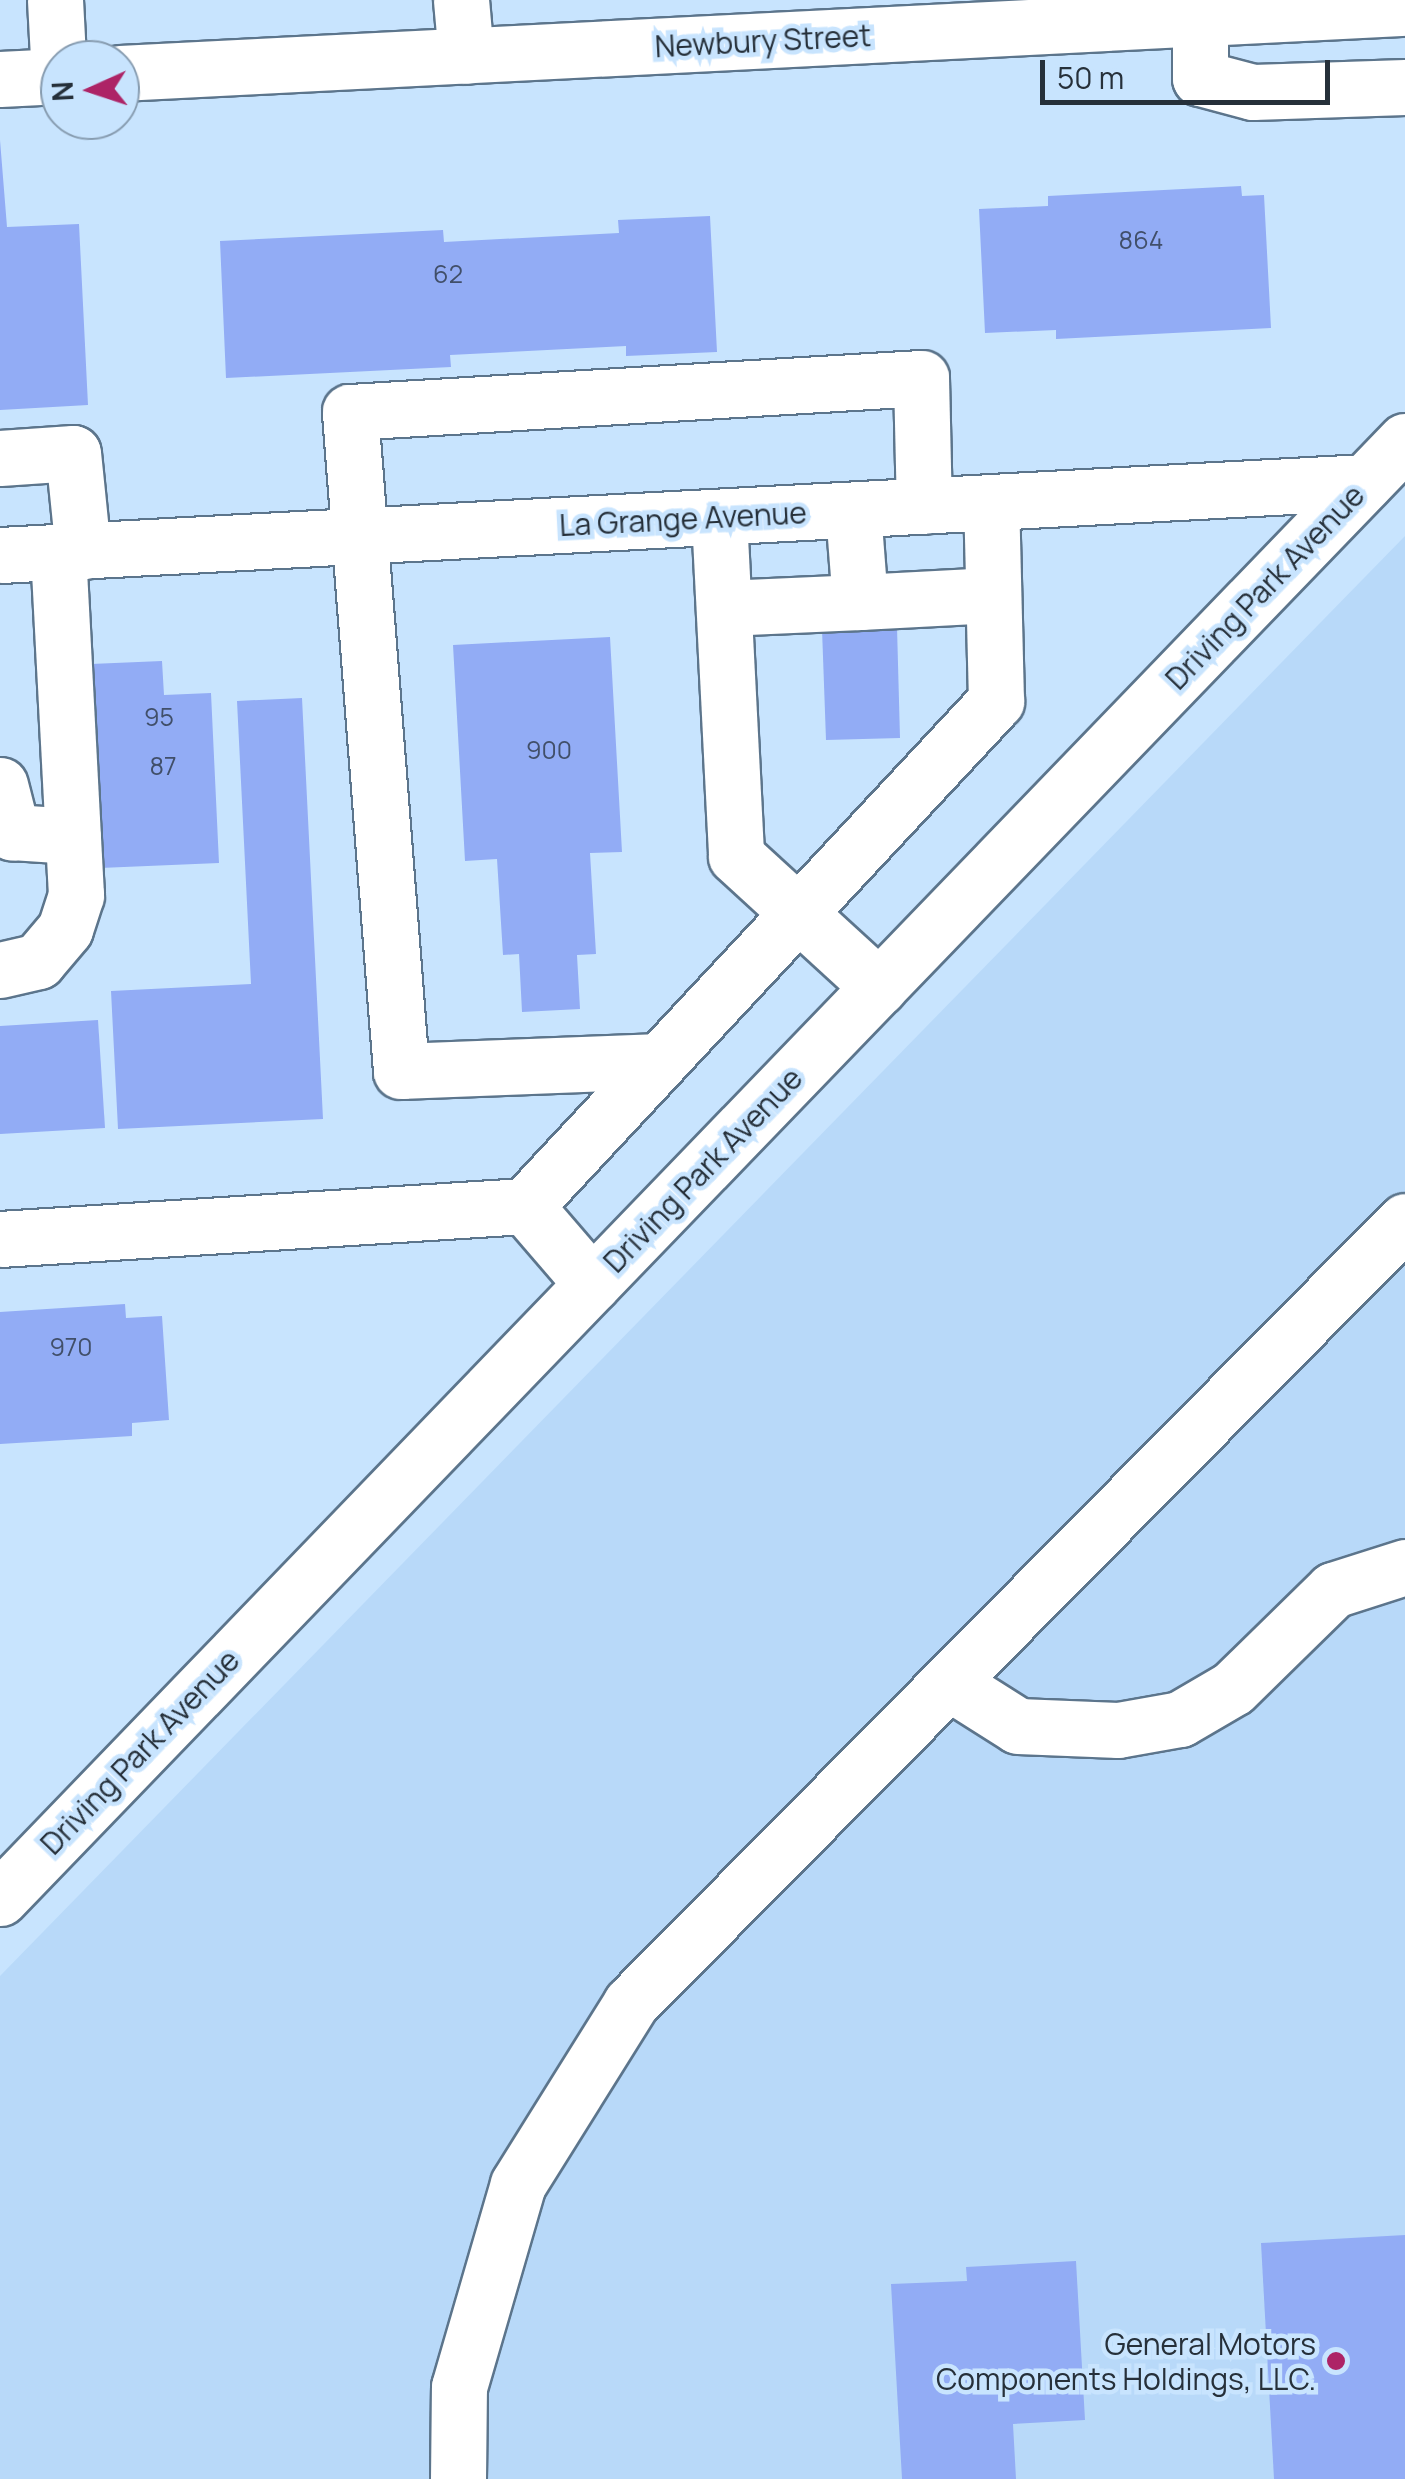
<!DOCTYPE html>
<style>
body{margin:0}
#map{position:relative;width:1405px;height:2479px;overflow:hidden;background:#c8e4fe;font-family:Manrope,sans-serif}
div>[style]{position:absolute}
.built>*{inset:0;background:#b8d9f9}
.building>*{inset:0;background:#92acf5}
.roads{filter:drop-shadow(2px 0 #5c758c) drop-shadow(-2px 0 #5c758c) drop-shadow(0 2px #5c758c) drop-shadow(0 -2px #5c758c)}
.minor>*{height:55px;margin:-27.5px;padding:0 27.5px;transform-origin:27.5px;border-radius:27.5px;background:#fff}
.dots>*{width:28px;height:28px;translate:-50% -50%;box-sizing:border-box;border:5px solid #c8e4fe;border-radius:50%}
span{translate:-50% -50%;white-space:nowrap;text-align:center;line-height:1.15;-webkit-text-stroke:9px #c8e4fe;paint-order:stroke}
.number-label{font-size:25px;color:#414f69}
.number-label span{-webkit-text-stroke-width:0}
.street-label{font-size:30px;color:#26303a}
.poi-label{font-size:30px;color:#26303a}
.right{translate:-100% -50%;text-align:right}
.north{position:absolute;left:40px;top:40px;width:100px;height:100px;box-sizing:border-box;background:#c8e4fe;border:2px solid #879cb0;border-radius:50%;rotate:267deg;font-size:28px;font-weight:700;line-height:40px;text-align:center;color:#26303a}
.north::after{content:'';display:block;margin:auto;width:35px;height:45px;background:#ad2466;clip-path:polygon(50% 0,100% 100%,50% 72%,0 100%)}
.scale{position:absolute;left:1040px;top:60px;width:290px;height:45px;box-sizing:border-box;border:5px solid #26303a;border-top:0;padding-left:12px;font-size:30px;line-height:35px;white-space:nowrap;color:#26303a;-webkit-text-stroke:8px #c8e4fe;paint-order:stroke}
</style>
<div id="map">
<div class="built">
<div style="clip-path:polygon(1405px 536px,1405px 2479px,0 2479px,0 1976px)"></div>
</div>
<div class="building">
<div style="clip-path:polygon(0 140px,7px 227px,79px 224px,88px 405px,0 410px)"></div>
<div style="clip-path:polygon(1241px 186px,1242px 196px,1264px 195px,1271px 328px,1056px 339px,1056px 330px,985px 333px,979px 209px,1048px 206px,1048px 196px)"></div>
<div style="clip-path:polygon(710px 216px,717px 352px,626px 356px,626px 346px,450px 355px,451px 367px,226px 378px,220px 241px,443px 230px,444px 242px,619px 233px,618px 220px)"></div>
<div style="clip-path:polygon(897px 627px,900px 738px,826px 740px,822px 629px)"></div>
<div style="clip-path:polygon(610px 637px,622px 852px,590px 853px,596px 954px,577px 955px,580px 1009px,522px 1012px,519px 954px,503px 955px,497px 859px,465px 861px,453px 645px)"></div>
<div style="clip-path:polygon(162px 661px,164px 695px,211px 693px,219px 863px,100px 868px,91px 664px)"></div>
<div style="clip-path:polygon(302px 698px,323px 1119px,118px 1129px,111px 991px,251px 984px,237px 701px)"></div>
<div style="clip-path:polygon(98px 1020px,105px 1128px,0 1134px,0 1026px)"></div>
<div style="clip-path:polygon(125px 1304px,126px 1318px,162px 1316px,169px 1420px,132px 1423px,132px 1436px,0 1444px,0 1312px)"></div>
<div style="clip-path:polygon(1405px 2235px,1405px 2479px,1274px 2479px,1261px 2243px)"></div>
<div style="clip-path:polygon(1076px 2261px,1085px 2420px,1013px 2424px,1016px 2479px,902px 2479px,891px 2284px,967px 2281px,966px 2267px)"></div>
</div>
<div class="roads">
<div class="minor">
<div style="left:55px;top:0;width:76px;rotate:87deg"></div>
<div style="left:461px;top:0;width:56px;rotate:84.9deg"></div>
<div style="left:1200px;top:0;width:78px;rotate:90deg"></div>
<div style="left:1200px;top:78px;width:55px;rotate:14.8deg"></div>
<div style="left:1253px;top:92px;width:152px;rotate:-1.9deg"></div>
<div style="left:120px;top:73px;width:1287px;rotate:-2.9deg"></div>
<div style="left:0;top:79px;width:60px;rotate:-2.9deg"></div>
<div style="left:0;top:458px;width:73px;rotate:-3.9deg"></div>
<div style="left:73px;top:453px;width:99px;rotate:84.2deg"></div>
<div style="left:719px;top:517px;width:339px;rotate:87.1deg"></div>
<div style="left:736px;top:856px;width:194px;rotate:42.5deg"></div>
<div style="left:0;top:555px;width:1367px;rotate:-3.06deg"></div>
<div style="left:860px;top:602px;width:133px;rotate:-3deg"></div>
<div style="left:724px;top:608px;width:136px;rotate:-2.5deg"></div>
<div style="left:860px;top:602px;width:92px;rotate:-94.4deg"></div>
<div style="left:0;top:785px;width:49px;rotate:75.7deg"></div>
<div style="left:12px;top:832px;width:61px;rotate:3.8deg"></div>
<div style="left:0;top:970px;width:39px;rotate:-13deg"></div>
<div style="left:38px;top:961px;width:42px;rotate:-49.8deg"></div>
<div style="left:65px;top:929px;width:36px;rotate:-72deg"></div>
<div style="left:76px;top:895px;width:343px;rotate:-93deg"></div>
<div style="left:659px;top:1061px;width:258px;rotate:177.8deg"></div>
<div style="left:401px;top:1071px;width:661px;rotate:-94.43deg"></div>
<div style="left:350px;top:412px;width:572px;rotate:-3.41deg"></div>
<div style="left:921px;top:378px;width:128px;rotate:88.7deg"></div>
<div style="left:525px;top:1206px;width:103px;rotate:49.3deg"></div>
<div style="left:0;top:1239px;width:526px;rotate:-3.6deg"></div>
<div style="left:525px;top:1206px;width:691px;rotate:-47deg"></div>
<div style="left:996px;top:701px;width:198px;rotate:-91.4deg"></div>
<div style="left:950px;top:1683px;width:80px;rotate:32.3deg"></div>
<div style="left:1018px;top:1726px;width:100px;rotate:2.3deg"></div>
<div style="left:1118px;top:1730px;width:63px;rotate:-10.1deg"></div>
<div style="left:1180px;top:1719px;width:61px;rotate:-30.3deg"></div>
<div style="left:1233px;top:1688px;width:140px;rotate:-44.4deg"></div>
<div style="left:1333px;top:1590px;width:76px;rotate:-17.7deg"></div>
<div style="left:0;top:1898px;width:2024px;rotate:-46.04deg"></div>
<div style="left:458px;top:2479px;width:92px;rotate:-89.4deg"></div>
<div style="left:459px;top:2387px;width:211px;rotate:-73.8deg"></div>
<div style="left:518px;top:2184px;width:213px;rotate:-58deg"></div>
<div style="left:631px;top:2003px;width:1100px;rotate:-45.29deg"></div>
</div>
</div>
<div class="dots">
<div style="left:1336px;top:2361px;background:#ad2466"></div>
</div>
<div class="number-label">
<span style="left:1141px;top:240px">864</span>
<span style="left:448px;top:274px">62</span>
<span style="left:159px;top:717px">95</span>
<span style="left:549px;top:750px">900</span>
<span style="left:163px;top:766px">87</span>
<span style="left:71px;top:1347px">970</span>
</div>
<div class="street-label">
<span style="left:763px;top:41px;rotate:-3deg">Newbury Street</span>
<span style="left:683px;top:519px;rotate:-3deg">La Grange Avenue</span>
<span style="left:1265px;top:587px;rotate:-46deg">Driving Park Avenue</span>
<span style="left:703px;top:1170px;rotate:-46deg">Driving Park Avenue</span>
<span style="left:140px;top:1752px;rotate:-46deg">Driving Park Avenue</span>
</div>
<div class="poi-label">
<span class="right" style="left:1316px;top:2361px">General Motors<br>Components Holdings, LLC.</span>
</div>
<div class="north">N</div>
<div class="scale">50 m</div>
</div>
